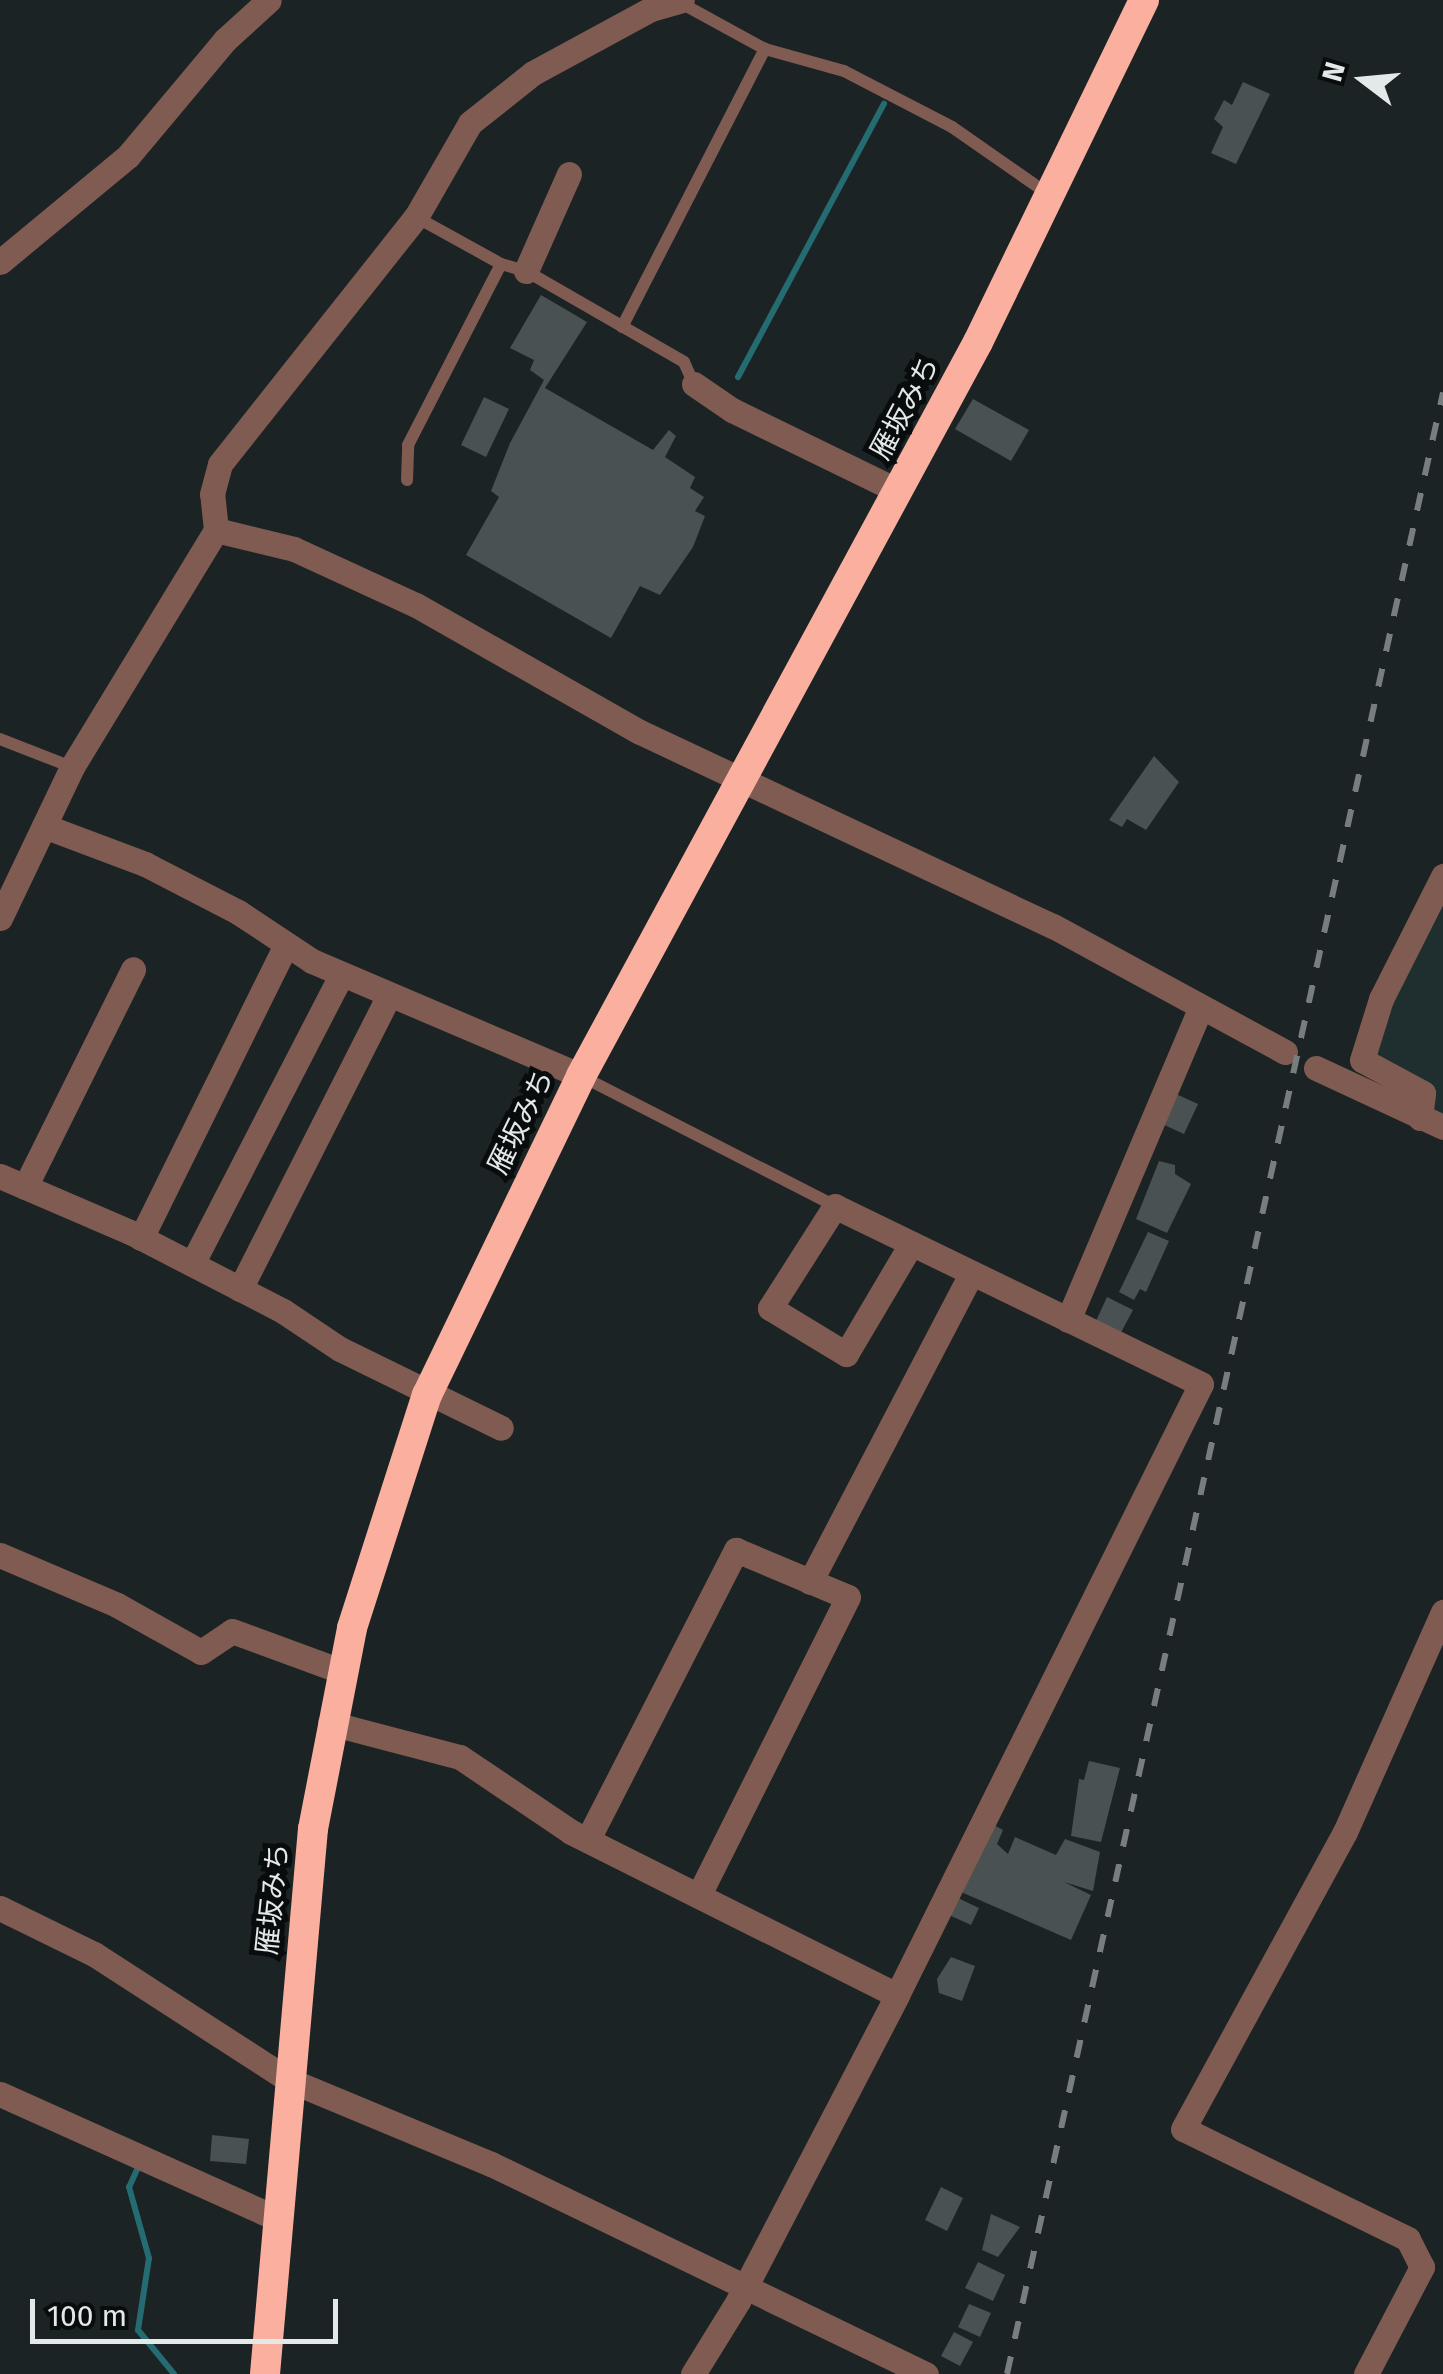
<!DOCTYPE html>
<meta charset="utf-8">
<style>
body{margin:0}
#map{position:relative;width:1443px;height:2374px;overflow:hidden;background:#1c2324;font-family:"Fira Sans","Noto Sans JP",sans-serif}
div>[style]{position:absolute}
.built>*{inset:0;background:#1f2f30}
.stream>*{height:6px;margin:-3px;padding:0 3px;transform-origin:3px;border-radius:3px;background:#256c72}
.building>*{inset:0;background:#495152}
.lane>*{height:12px;margin:-6px;padding:0 6px;transform-origin:6px;border-radius:6px;background:#805b52}
.street>*{height:25px;margin:-12.5px;padding:0 12.5px;transform-origin:12.5px;border-radius:12.5px;background:#805b52}
.highway>*{height:30px;margin:-15px;padding:0 15px;transform-origin:15px;border-radius:15px;background:#fbaf9f}
.rail>*{height:6px;margin-top:-3px;transform-origin:0;background:repeating-linear-gradient(90deg,#787e7f 0 18px,transparent 0 36px)}
span{translate:-50% -50%;white-space:nowrap;text-align:center;line-height:1.15;-webkit-text-stroke:10px #090c0c;paint-order:stroke}
.street-label{font-size:28px;color:#e3e8e9}
.north{position:absolute;left:1313px;top:30px;width:100px;height:100px;-webkit-text-stroke:8px #090c0c;paint-order:stroke;rotate:286deg;font-size:28px;font-weight:700;line-height:40px;text-align:center;color:#e3e8e9}
.north::after{content:'';display:block;margin:auto;width:35px;height:45px;background:#e3e8e9;clip-path:polygon(50% 0,100% 100%,50% 72%,0 100%)}
.scale{position:absolute;left:30px;top:2299px;width:308px;height:45px;box-sizing:border-box;border:5px solid #e3e8e9;border-top:0;padding-left:12px;font-size:30px;line-height:35px;white-space:nowrap;color:#e3e8e9;-webkit-text-stroke:8px #090c0c;paint-order:stroke}
</style>
<div id="map">
<div class="built">
<div style="clip-path:polygon(1443px 876px,1443px 1127px,1362px 1060px)"></div>
</div>
<div class="stream">
<div style="left:738px;top:377px;width:310px;rotate:-61.9deg"></div>
<div style="left:139px;top:2165px;width:24px;rotate:114deg"></div>
<div style="left:129px;top:2187px;width:74px;rotate:74.3deg"></div>
<div style="left:149px;top:2258px;width:73px;rotate:98.7deg"></div>
<div style="left:138px;top:2330px;width:57px;rotate:50.7deg"></div>
</div>
<div class="building">
<div style="clip-path:polygon(1243px 82px,1270px 94px,1236px 164px,1211px 153px,1223px 127px,1214px 119px,1224px 100px,1232px 105px)"></div>
<div style="clip-path:polygon(541px 295px,587px 322px,545px 388px,653px 450px,669px 430px,676px 436px,665px 457px,695px 477px,690px 488px,704px 497px,695px 511px,705px 516px,693px 547px,660px 595px,640px 586px,611px 638px,466px 555px,499px 497px,491px 491px,510px 443px,544px 380px,530px 370px,534px 360px,510px 348px)"></div>
<div style="clip-path:polygon(484px 397px,509px 409px,486px 457px,461px 445px)"></div>
<div style="clip-path:polygon(973px 399px,1029px 430px,1011px 461px,955px 429px)"></div>
<div style="clip-path:polygon(1154px 756px,1179px 782px,1146px 830px,1127px 819px,1122px 827px,1109px 820px)"></div>
<div style="clip-path:polygon(1176px 1094px,1198px 1104px,1184px 1134px,1162px 1124px)"></div>
<div style="clip-path:polygon(1159px 1161px,1175px 1165px,1175px 1174px,1191px 1184px,1167px 1233px,1136px 1219px)"></div>
<div style="clip-path:polygon(1148px 1232px,1169px 1241px,1146px 1292px,1140px 1289px,1134px 1300px,1119px 1292px)"></div>
<div style="clip-path:polygon(1107px 1297px,1133px 1310px,1118px 1338px,1096px 1321px)"></div>
<div style="clip-path:polygon(1089px 1761px,1120px 1768px,1101px 1842px,1071px 1836px,1079px 1779px,1084px 1780px)"></div>
<div style="clip-path:polygon(992px 1824px,1003px 1830px,997px 1844px,1008px 1854px,1015px 1837px,1056px 1855px,1065px 1839px,1100px 1852px,1093px 1891px,1064px 1882px,1091px 1895px,1071px 1940px,961px 1892px)"></div>
<div style="clip-path:polygon(958px 1898px,979px 1908px,971px 1925px,949px 1915px)"></div>
<div style="clip-path:polygon(951px 1957px,975px 1966px,962px 2001px,939px 1993px,937px 1979px)"></div>
<div style="clip-path:polygon(212px 2135px,249px 2139px,246px 2164px,210px 2161px)"></div>
<div style="clip-path:polygon(941px 2187px,963px 2198px,947px 2231px,925px 2220px)"></div>
<div style="clip-path:polygon(991px 2214px,1020px 2227px,998px 2257px,982px 2250px)"></div>
<div style="clip-path:polygon(978px 2262px,1005px 2275px,993px 2301px,965px 2288px)"></div>
<div style="clip-path:polygon(969px 2304px,991px 2313px,980px 2337px,958px 2327px)"></div>
<div style="clip-path:polygon(954px 2332px,973px 2342px,960px 2366px,941px 2356px)"></div>
</div>
<div class="lane">
<div style="left:679px;top:2px;width:98px;rotate:28.7deg"></div>
<div style="left:765px;top:49px;width:82px;rotate:15.6deg"></div>
<div style="left:844px;top:71px;width:122px;rotate:27.4deg"></div>
<div style="left:952px;top:127px;width:117px;rotate:34.9deg"></div>
<div style="left:416px;top:217px;width:97px;rotate:28.9deg"></div>
<div style="left:622px;top:327px;width:313px;rotate:-62.8deg"></div>
<div style="left:407px;top:480px;width:35px;rotate:-88deg"></div>
<div style="left:408px;top:445px;width:203px;rotate:-62.8deg"></div>
<div style="left:501px;top:264px;width:26px;rotate:16deg"></div>
<div style="left:526px;top:271px;width:182px;rotate:29.9deg"></div>
<div style="left:684px;top:362px;width:24px;rotate:66deg"></div>
<div style="left:0;top:739px;width:77px;rotate:21.3deg"></div>
<div style="left:583px;top:1077px;width:283px;rotate:27.1deg"></div>
</div>
<div class="street">
<div style="left:0;top:262px;width:166px;rotate:-39.6deg"></div>
<div style="left:128px;top:156px;width:151px;rotate:-50.1deg"></div>
<div style="left:225px;top:40px;width:59px;rotate:-42.3deg"></div>
<div style="left:526px;top:271px;width:106px;rotate:-66.1deg"></div>
<div style="left:694px;top:384px;width:46px;rotate:34.4deg"></div>
<div style="left:732px;top:410px;width:185px;rotate:26deg"></div>
<div style="left:216px;top:530px;width:80px;rotate:13.7deg"></div>
<div style="left:294px;top:549px;width:134px;rotate:24.7deg"></div>
<div style="left:416px;top:605px;width:257px;rotate:29.6deg"></div>
<div style="left:640px;top:732px;width:456px;rotate:25.2deg"></div>
<div style="left:1053px;top:926px;width:264px;rotate:28.5deg"></div>
<div style="left:44px;top:826px;width:108px;rotate:20.6deg"></div>
<div style="left:145px;top:864px;width:105px;rotate:27.3deg"></div>
<div style="left:238px;top:912px;width:89px;rotate:33.5deg"></div>
<div style="left:312px;top:961px;width:293px;rotate:23.1deg"></div>
<div style="left:0;top:918px;width:167px;rotate:-64.5deg"></div>
<div style="left:72px;top:767px;width:277px;rotate:-58.7deg"></div>
<div style="left:216px;top:530px;width:36px;rotate:-96deg"></div>
<div style="left:212px;top:494px;width:31px;rotate:-75deg"></div>
<div style="left:220px;top:464px;width:315px;rotate:-51.6deg"></div>
<div style="left:416px;top:217px;width:108px;rotate:-60.1deg"></div>
<div style="left:470px;top:123px;width:80px;rotate:-38.4deg"></div>
<div style="left:533px;top:73px;width:134px;rotate:-28.5deg"></div>
<div style="left:651px;top:9px;width:32px;rotate:-16deg"></div>
<div style="left:1316px;top:1068px;width:140px;rotate:24.9deg"></div>
<div style="left:1420px;top:1118px;width:25px;rotate:-83deg"></div>
<div style="left:1423px;top:1093px;width:69px;rotate:-151.6deg"></div>
<div style="left:1362px;top:1060px;width:64px;rotate:-72.7deg"></div>
<div style="left:1381px;top:999px;width:138px;rotate:-63.2deg"></div>
<div style="left:0;top:1176px;width:142px;rotate:23.3deg"></div>
<div style="left:130px;top:1232px;width:172px;rotate:27.3deg"></div>
<div style="left:283px;top:1311px;width:69px;rotate:33.7deg"></div>
<div style="left:340px;top:1349px;width:179px;rotate:26.1deg"></div>
<div style="left:25px;top:1187px;width:243px;rotate:-63.6deg"></div>
<div style="left:141px;top:1238px;width:327px;rotate:-63.7deg"></div>
<div style="left:192px;top:1264px;width:325px;rotate:-62.7deg"></div>
<div style="left:240px;top:1289px;width:327px;rotate:-63.1deg"></div>
<div style="left:1068px;top:1320px;width:338px;rotate:-67deg"></div>
<div style="left:0;top:1555px;width:127px;rotate:23.1deg"></div>
<div style="left:117px;top:1605px;width:96px;rotate:29.2deg"></div>
<div style="left:201px;top:1652px;width:37px;rotate:-34deg"></div>
<div style="left:232px;top:1631px;width:116px;rotate:20.2deg"></div>
<div style="left:810px;top:1582px;width:348px;rotate:-62.4deg"></div>
<div style="left:330px;top:1723px;width:134px;rotate:14.7deg"></div>
<div style="left:460px;top:1757px;width:134px;rotate:34deg"></div>
<div style="left:571px;top:1832px;width:364px;rotate:26.6deg"></div>
<div style="left:588px;top:1839px;width:325px;rotate:-62.9deg"></div>
<div style="left:736px;top:1550px;width:121px;rotate:22.8deg"></div>
<div style="left:848px;top:1597px;width:330px;rotate:116.6deg"></div>
<div style="left:0;top:1908px;width:105px;rotate:26.1deg"></div>
<div style="left:94px;top:1954px;width:232px;rotate:32.9deg"></div>
<div style="left:289px;top:2080px;width:219px;rotate:22.6deg"></div>
<div style="left:491px;top:2164px;width:483px;rotate:25.8deg"></div>
<div style="left:0;top:2094px;width:305px;rotate:24.2deg"></div>
<div style="left:693px;top:2374px;width:86px;rotate:-58.3deg"></div>
<div style="left:738px;top:2301px;width:345px;rotate:-62.5deg"></div>
<div style="left:897px;top:1995px;width:682px;rotate:-63.55deg"></div>
<div style="left:1201px;top:1384px;width:407px;rotate:-154.1deg"></div>
<div style="left:835px;top:1206px;width:121px;rotate:122.5deg"></div>
<div style="left:770px;top:1308px;width:89px;rotate:31.2deg"></div>
<div style="left:846px;top:1354px;width:128px;rotate:-59.4deg"></div>
<div style="left:1366px;top:2374px;width:121px;rotate:-62.4deg"></div>
<div style="left:1422px;top:2267px;width:31px;rotate:-117deg"></div>
<div style="left:1408px;top:2239px;width:250px;rotate:-153.9deg"></div>
<div style="left:1183px;top:2129px;width:338px;rotate:-61.4deg"></div>
<div style="left:1345px;top:1832px;width:241px;rotate:-66deg"></div>
</div>
<div class="highway">
<div style="left:265px;top:2374px;width:547px;rotate:-84.97deg"></div>
<div style="left:313px;top:1829px;width:205px;rotate:-79deg"></div>
<div style="left:352px;top:1628px;width:245px;rotate:-72.2deg"></div>
<div style="left:427px;top:1395px;width:354px;rotate:-64.2deg"></div>
<div style="left:581px;top:1076px;width:834px;rotate:-61.59deg"></div>
<div style="left:978px;top:342px;width:380px;rotate:-64.1deg"></div>
</div>
<div class="rail">
<div style="left:1007px;top:2374px;width:2029px;rotate:-77.59deg"></div>
</div>
<div class="street-label">
<span style="left:905px;top:408px;rotate:-62deg">雁坂みち</span>
<span style="left:521px;top:1122px;rotate:-64deg">雁坂みち</span>
<span style="left:273px;top:1899px;rotate:-84deg">雁坂みち</span>
</div>
<div class="north">N</div>
<div class="scale">100 m</div>
</div>
